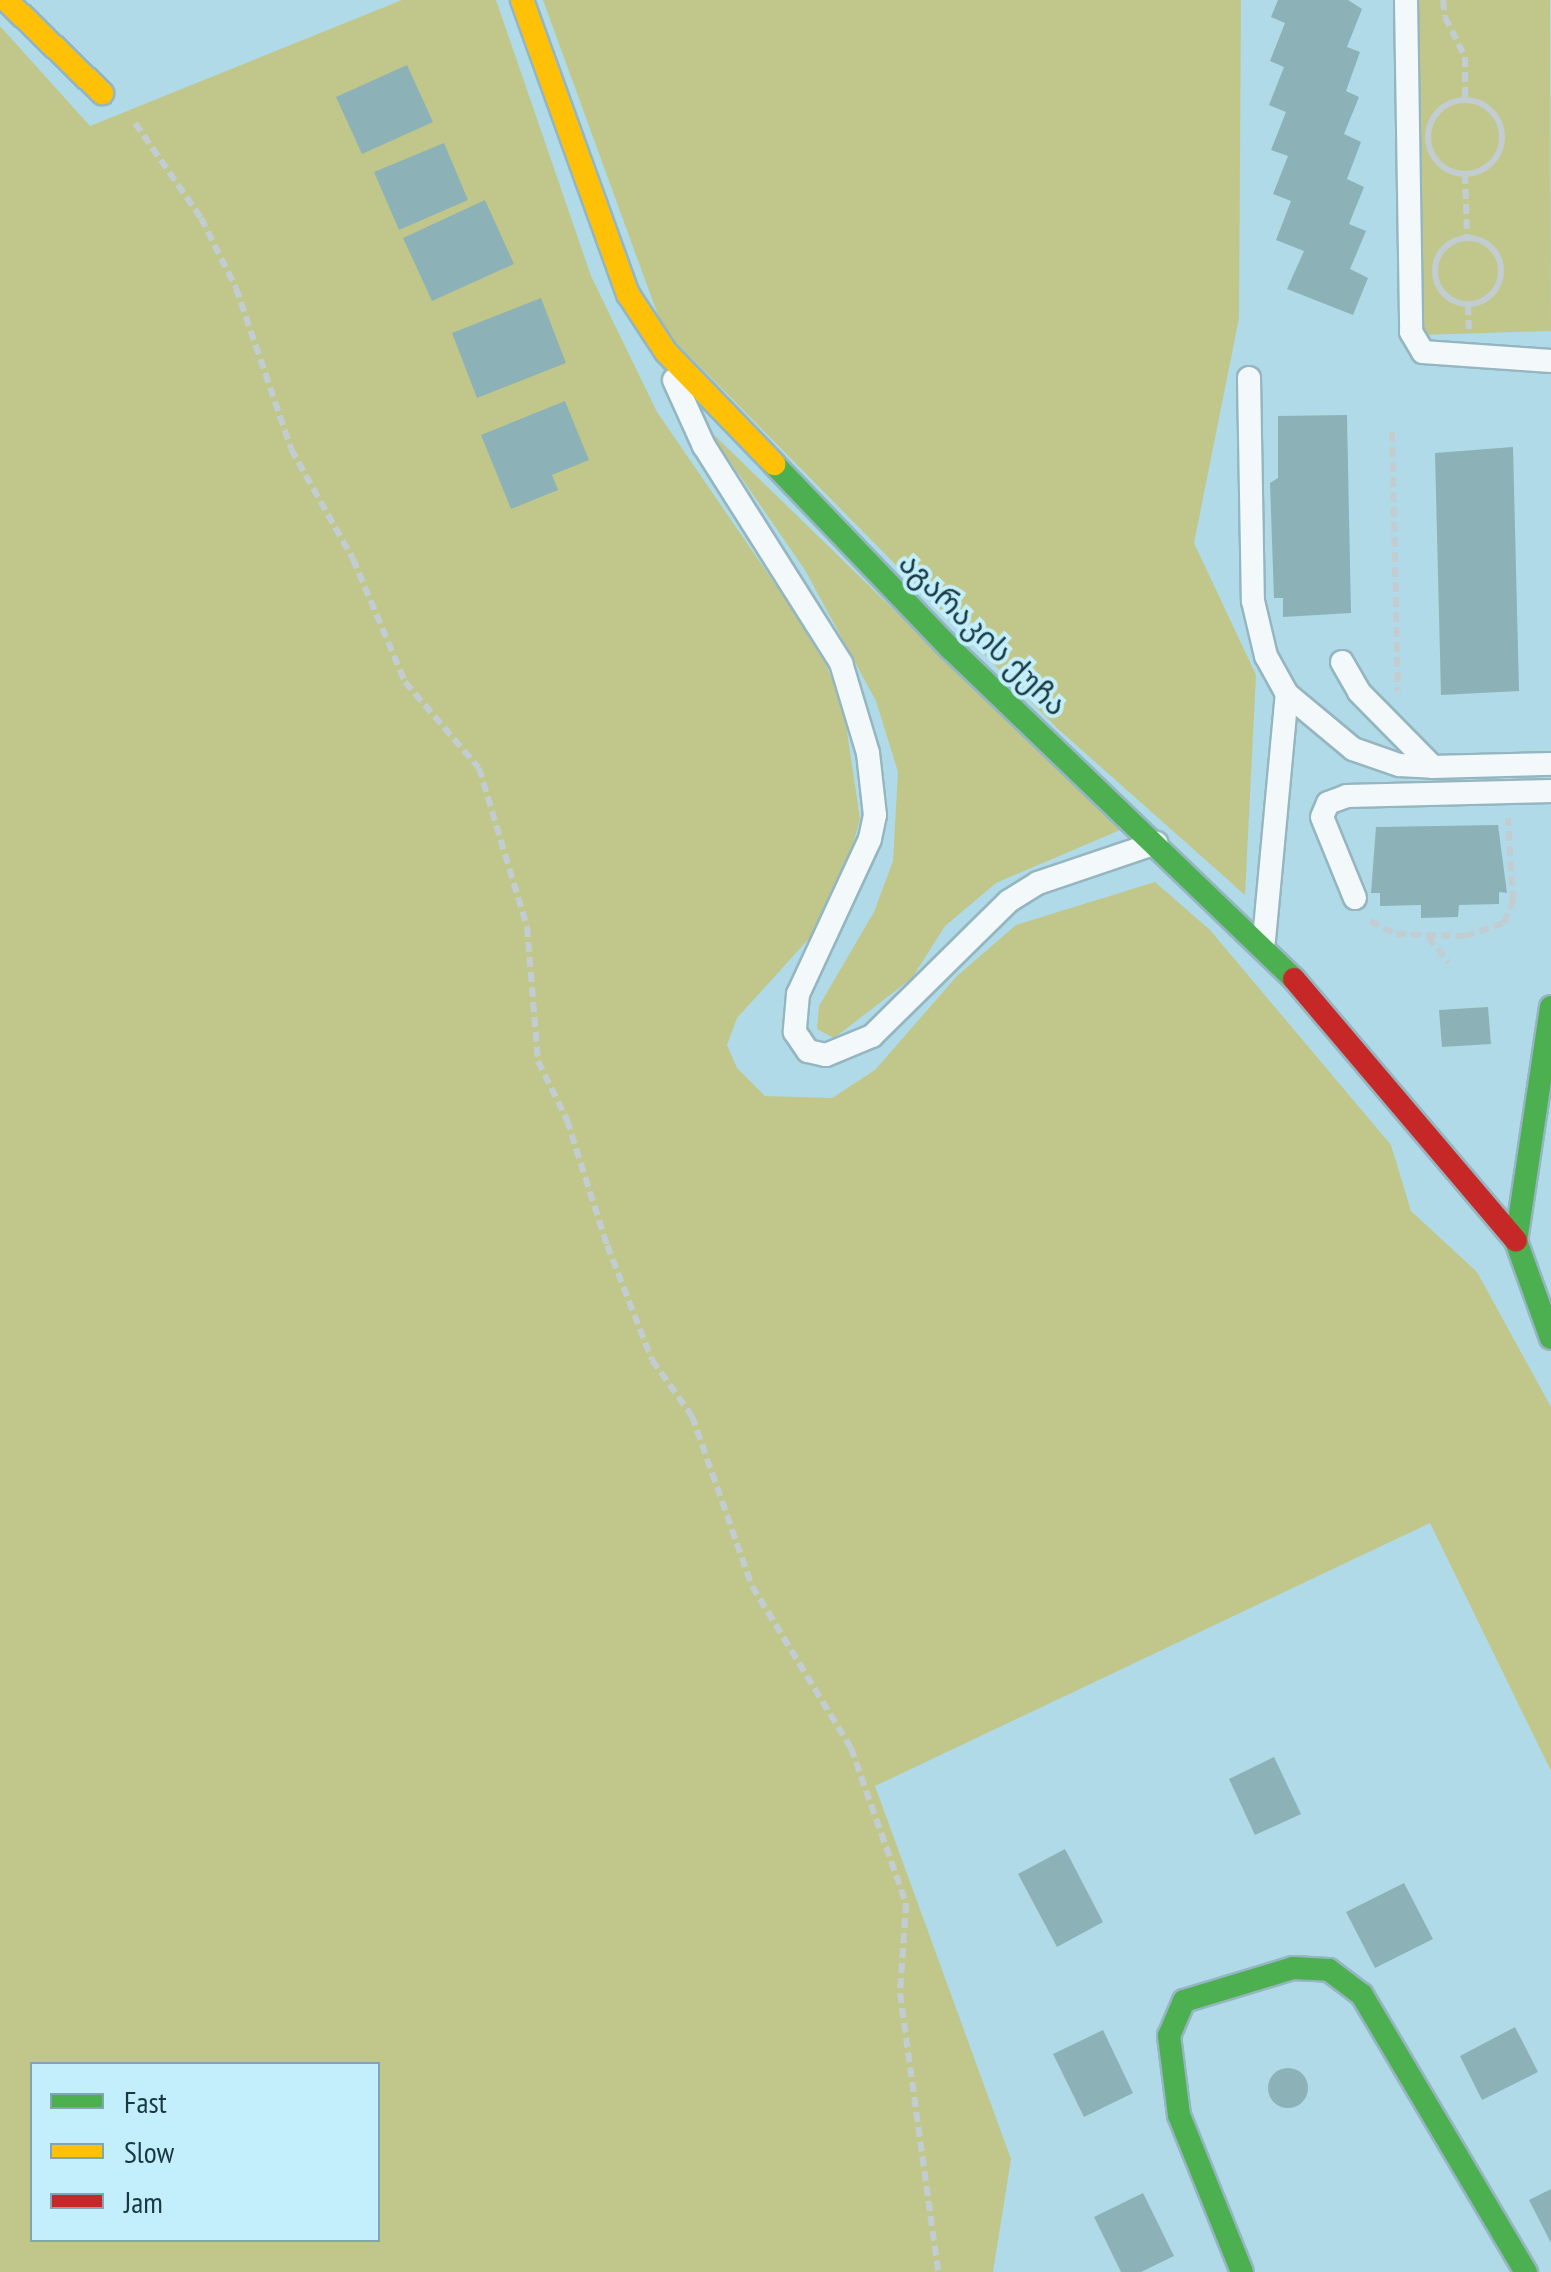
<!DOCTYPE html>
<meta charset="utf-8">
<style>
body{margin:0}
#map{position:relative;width:1551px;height:2272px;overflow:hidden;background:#b0dae7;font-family:"PT Sans Narrow","Noto Sans Georgian",sans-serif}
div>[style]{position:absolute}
.green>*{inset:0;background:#c1c78a}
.building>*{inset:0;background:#8cb2b8}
.round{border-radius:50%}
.path>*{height:6px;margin-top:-3px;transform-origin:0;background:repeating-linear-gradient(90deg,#c1cdd1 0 10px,transparent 0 15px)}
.path>.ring{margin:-3px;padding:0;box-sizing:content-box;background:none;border:6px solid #c1cdd1;border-radius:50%}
.roads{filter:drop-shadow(2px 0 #95b6c0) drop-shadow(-2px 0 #95b6c0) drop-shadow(0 2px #95b6c0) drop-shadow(0 -2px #95b6c0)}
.lane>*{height:22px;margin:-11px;padding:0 11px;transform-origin:11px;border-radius:11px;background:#f3f9fb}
.fast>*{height:22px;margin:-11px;padding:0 11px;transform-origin:11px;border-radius:11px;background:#4caf50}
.slow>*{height:22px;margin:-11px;padding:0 11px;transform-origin:11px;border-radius:11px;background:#ffc107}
.jam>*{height:22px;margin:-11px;padding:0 11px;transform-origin:11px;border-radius:11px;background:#c62828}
span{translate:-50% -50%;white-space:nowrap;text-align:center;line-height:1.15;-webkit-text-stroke:8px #c3effc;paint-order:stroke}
.street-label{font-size:30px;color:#193942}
.legend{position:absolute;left:30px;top:2062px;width:350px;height:180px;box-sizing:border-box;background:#c3effc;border:2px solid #7fa6b2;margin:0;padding:12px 18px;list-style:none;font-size:30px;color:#193942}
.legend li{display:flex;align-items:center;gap:20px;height:50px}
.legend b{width:50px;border:2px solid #7fa6b2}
</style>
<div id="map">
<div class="green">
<div style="clip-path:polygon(evenodd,402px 0,496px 0,591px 276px,657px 412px,819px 648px,843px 705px,860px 819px,846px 870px,814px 933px,737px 1018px,727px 1045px,737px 1068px,765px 1096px,832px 1098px,875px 1070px,957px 976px,1016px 925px,1155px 882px,1210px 930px,1391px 1145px,1411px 1211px,1477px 1272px,1551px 1407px,1551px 1771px,1430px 1523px,875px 1786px,1011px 2159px,993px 2272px,0 2272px,0 26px,90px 126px,402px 0,32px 2064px,378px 2064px,378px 2240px,32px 2240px,32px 2064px)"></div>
<div style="clip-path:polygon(543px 0,1241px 0,1239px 318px,1194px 543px,1256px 675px,1245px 895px,1057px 728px,663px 329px)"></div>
<div style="clip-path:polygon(1411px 0,1550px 0,1551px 331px,1419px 335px)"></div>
<div style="clip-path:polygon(707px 428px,1120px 830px,996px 883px,945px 926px,912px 978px,834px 1038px,817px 1029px,819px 1006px,874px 912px,893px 861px,898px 772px,876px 701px,805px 570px)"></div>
</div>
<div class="building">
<div style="clip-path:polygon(1278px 0,1348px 0,1362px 9px,1347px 47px,1360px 52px,1346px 91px,1359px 97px,1344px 134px,1361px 142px,1347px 179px,1364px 187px,1349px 224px,1366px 231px,1350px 269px,1368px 278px,1353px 315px,1287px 289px,1304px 251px,1276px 240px,1291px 201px,1273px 194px,1288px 156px,1271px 150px,1286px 112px,1269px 105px,1284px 67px,1270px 61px,1285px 23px,1271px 17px)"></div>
<div style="clip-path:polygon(407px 65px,433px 122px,362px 154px,336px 97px)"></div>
<div style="clip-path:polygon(444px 143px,468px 200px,399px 230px,374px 172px)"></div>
<div style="clip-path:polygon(485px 200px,514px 264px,432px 301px,403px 238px)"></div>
<div style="clip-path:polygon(541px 298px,566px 363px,477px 398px,452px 333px)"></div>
<div style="clip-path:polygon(565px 401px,589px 460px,552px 475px,558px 490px,511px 509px,481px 435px)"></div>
<div style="clip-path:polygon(1347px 415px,1351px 613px,1283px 617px,1283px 598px,1274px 598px,1270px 483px,1278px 478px,1278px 416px)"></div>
<div style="clip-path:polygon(1513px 447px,1519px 691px,1441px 695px,1435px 453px)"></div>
<div style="clip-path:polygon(1498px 825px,1507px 893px,1499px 892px,1499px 904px,1459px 905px,1458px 917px,1421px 918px,1421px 905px,1380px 906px,1380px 893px,1371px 893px,1376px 827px)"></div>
<div style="clip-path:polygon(1488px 1007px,1491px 1044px,1442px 1047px,1439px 1010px)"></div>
<div style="clip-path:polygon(1274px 1757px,1301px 1814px,1255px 1835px,1229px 1779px)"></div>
<div style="clip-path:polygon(1065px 1849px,1103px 1922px,1057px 1947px,1018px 1874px)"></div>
<div style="clip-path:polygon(1404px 1883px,1433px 1939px,1375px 1968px,1346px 1912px)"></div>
<div style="clip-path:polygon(1515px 2027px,1538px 2072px,1482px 2100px,1460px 2056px)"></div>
<div style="clip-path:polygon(1103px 2030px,1133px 2093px,1084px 2117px,1053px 2054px)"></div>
<div class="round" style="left:1268px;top:2068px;width:40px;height:40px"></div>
<div style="clip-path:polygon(1551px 2189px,1551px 2243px,1529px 2200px)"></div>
<div style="clip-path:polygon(1143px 2193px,1174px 2256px,1141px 2272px,1121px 2272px,1094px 2217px)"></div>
</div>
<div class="path">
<div style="left:1443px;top:0;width:17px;rotate:83deg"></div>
<div style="left:1445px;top:17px;width:45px;rotate:63.4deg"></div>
<div style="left:1465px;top:57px;width:41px;rotate:90deg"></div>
<div class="ring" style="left:1428px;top:100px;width:68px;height:68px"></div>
<div style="left:135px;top:123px;width:116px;rotate:55.2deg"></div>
<div style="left:201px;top:218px;width:78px;rotate:63.4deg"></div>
<div style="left:236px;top:288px;width:170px;rotate:71.1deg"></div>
<div style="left:291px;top:449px;width:126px;rotate:60.6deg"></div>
<div style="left:353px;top:559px;width:134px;rotate:67.1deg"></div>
<div style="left:405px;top:682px;width:113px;rotate:49.3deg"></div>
<div style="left:479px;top:768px;width:166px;rotate:73.2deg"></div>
<div style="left:527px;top:927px;width:134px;rotate:85.3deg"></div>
<div style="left:538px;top:1061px;width:66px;rotate:63.8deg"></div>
<div style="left:567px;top:1120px;width:131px;rotate:72.3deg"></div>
<div style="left:607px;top:1245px;width:123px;rotate:68.6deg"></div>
<div style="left:652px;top:1360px;width:69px;rotate:54.5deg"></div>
<div style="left:692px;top:1416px;width:180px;rotate:70.6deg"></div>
<div style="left:752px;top:1586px;width:190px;rotate:58.6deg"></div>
<div style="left:851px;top:1748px;width:164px;rotate:70.5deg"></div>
<div style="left:906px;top:1903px;width:90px;rotate:93.8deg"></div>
<div style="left:900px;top:1993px;width:282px;rotate:82.2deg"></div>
<div style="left:1465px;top:174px;width:63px;rotate:88.2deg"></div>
<div class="ring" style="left:1435px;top:238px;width:60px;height:60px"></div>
<div style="left:1468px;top:305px;width:24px;rotate:88deg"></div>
<div style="left:1392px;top:432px;width:259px;rotate:88.7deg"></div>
<div style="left:1370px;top:921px;width:29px;rotate:27deg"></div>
<div style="left:1396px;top:934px;width:69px;rotate:1.7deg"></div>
<div style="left:1465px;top:936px;width:41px;rotate:-18.4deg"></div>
<div style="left:1504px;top:923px;width:24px;rotate:-68deg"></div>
<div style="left:1513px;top:901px;width:83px;rotate:-93.4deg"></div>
<div style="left:1428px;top:937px;width:33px;rotate:51deg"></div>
</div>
<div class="roads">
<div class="lane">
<div style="left:1406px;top:0;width:332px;rotate:89.1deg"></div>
<div style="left:1411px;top:332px;width:23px;rotate:59deg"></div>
<div style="left:1423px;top:352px;width:128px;rotate:4deg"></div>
<div style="left:1249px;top:378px;width:223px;rotate:89deg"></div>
<div style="left:1253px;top:601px;width:57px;rotate:76.7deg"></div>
<div style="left:1266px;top:656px;width:43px;rotate:61.1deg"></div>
<div style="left:1287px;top:694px;width:86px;rotate:39.8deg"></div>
<div style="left:1353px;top:749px;width:49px;rotate:19.2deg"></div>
<div style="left:1399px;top:765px;width:34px;rotate:3deg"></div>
<div style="left:674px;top:380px;width:72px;rotate:65.6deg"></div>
<div style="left:704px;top:446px;width:257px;rotate:57.7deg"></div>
<div style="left:841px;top:663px;width:94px;rotate:73.3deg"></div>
<div style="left:868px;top:753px;width:62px;rotate:83.6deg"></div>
<div style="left:875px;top:815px;width:25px;rotate:102deg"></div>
<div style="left:870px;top:839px;width:171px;rotate:114.9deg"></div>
<div style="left:798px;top:994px;width:38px;rotate:95deg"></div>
<div style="left:795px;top:1032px;width:23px;rotate:56deg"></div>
<div style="left:808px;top:1051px;width:18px;rotate:13deg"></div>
<div style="left:826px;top:1055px;width:50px;rotate:-22.4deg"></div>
<div style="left:872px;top:1036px;width:192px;rotate:-44.6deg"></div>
<div style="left:1009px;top:901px;width:34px;rotate:-32deg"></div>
<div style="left:1038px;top:883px;width:125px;rotate:-18.7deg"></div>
<div style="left:1342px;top:662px;width:34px;rotate:60deg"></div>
<div style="left:1359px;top:692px;width:105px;rotate:45.4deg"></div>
<div style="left:1433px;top:767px;width:118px;rotate:-1.5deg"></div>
<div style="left:1355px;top:898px;width:87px;rotate:-112.2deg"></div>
<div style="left:1322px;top:817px;width:15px;rotate:-67deg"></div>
<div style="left:1328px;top:803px;width:20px;rotate:-20deg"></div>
<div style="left:1347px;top:796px;width:204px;rotate:-1.4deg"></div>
<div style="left:1264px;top:940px;width:247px;rotate:-84.7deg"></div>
</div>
<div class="fast">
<div style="left:774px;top:464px;width:255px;rotate:46.3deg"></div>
<div style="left:950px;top:648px;width:477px;rotate:43.9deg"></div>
<div style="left:1551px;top:1007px;width:237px;rotate:98.5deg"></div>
<div style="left:1516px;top:1241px;width:103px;rotate:70.2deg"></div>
<div style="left:1242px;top:2272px;width:169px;rotate:-111.9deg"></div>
<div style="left:1179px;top:2115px;width:80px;rotate:-97.2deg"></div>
<div style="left:1169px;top:2036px;width:38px;rotate:-67deg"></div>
<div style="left:1184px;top:2001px;width:114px;rotate:-16.8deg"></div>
<div style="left:1293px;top:1968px;width:36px;rotate:3deg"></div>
<div style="left:1329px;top:1970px;width:41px;rotate:37.1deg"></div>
<div style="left:1362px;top:1995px;width:322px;rotate:59.4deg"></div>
</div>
<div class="slow">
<div style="left:6px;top:0;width:134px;rotate:44.1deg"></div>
<div style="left:522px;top:0;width:313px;rotate:70.2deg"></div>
<div style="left:628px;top:294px;width:69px;rotate:56.8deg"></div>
<div style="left:666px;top:352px;width:156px;rotate:46deg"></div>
</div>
<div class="jam">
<div style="left:1294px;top:979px;width:343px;rotate:49.7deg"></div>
</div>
</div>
<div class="street-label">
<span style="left:983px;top:634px;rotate:44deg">აგარაკის ქუჩა</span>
</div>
<ul class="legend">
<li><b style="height:12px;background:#4caf50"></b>Fast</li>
<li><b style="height:12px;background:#ffc107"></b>Slow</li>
<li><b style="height:12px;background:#c62828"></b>Jam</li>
</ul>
</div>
